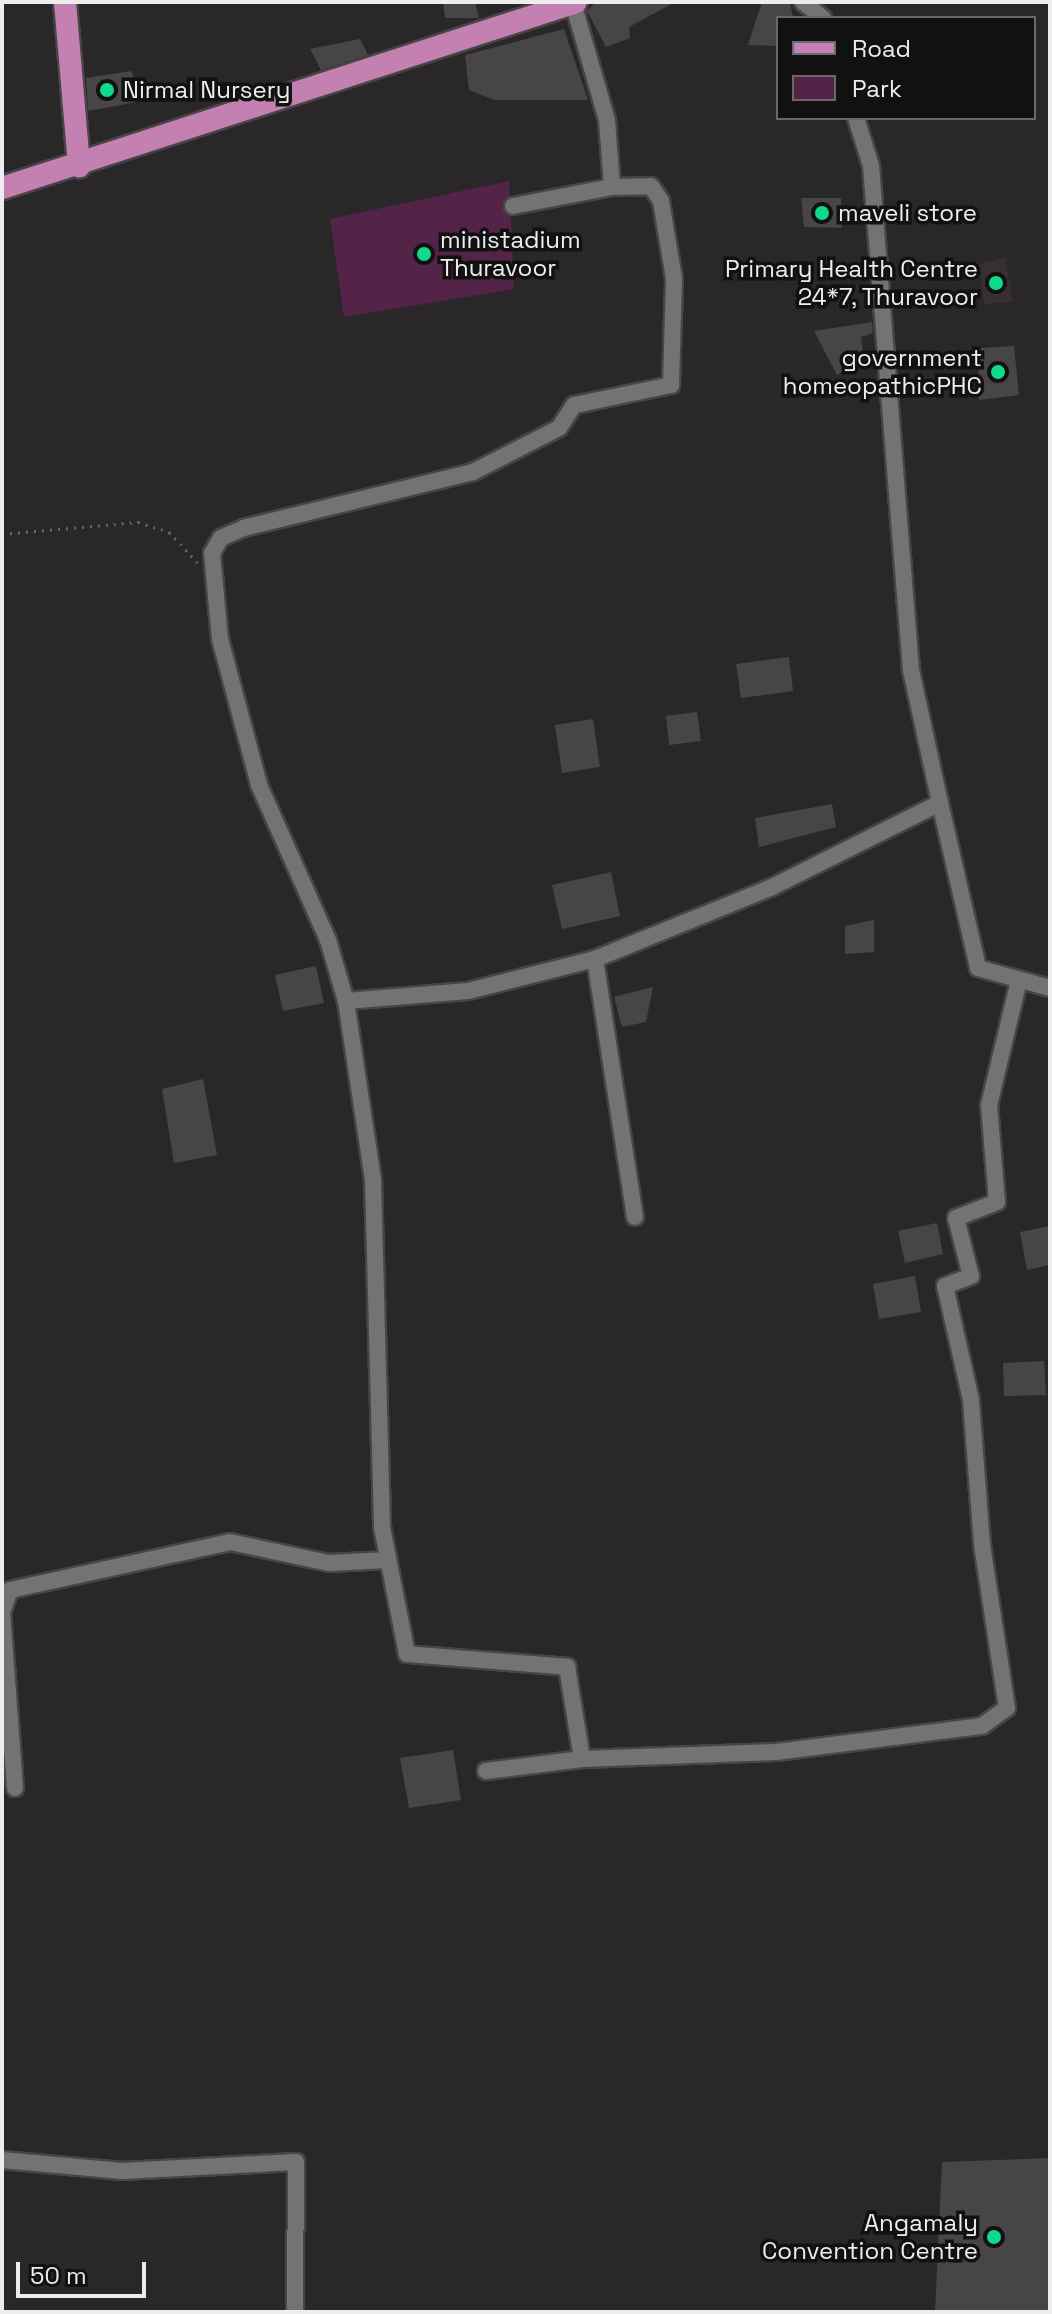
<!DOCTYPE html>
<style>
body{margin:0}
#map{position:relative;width:1052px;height:2314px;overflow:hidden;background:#2a2729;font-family:"Space Grotesk",sans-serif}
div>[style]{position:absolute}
.built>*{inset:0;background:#372f34}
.green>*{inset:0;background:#532447}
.building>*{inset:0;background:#474547}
.path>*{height:3px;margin-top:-1.5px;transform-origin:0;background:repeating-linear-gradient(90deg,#676466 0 2px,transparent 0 8px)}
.roads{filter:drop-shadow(2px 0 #474547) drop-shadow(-2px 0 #474547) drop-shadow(0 2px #474547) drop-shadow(0 -2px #474547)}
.minor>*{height:16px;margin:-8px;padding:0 8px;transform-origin:8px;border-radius:8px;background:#757274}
.major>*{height:22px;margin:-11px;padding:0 11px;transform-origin:11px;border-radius:11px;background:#c380b1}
.dots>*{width:22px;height:22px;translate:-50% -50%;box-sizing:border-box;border:4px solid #121111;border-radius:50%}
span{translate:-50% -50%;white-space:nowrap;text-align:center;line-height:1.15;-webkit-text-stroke:7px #121111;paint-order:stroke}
.poi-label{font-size:24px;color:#eeeced}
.left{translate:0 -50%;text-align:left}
.right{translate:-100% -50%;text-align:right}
.frame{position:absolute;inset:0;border:4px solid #eeeced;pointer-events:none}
.legend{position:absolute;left:776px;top:16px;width:260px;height:104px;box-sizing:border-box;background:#121111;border:2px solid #6a6969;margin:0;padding:10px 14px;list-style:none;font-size:24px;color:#eeeced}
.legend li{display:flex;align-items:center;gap:16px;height:40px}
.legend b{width:40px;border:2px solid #6a6969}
.scale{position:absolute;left:16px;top:2262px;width:130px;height:36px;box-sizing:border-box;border:4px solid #eeeced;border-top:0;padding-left:10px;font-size:24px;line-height:28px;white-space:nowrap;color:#eeeced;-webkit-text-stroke:6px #121111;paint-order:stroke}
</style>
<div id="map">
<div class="built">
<div style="clip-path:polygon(1005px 257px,1013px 302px,984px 304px,980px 264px)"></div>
</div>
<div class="green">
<div style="clip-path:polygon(509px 181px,514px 289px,344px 317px,330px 219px)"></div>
</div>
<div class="building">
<div style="clip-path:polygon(443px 2px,475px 2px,479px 18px,445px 18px)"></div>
<div style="clip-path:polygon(596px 2px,675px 2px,629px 27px,630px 38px,606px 47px,587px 11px)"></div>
<div style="clip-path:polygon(762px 2px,790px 2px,793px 18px,778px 18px,778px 46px,748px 45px)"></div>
<div style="clip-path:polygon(564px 29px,588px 100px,494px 100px,469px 90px,465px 55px)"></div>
<div style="clip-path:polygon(360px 39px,368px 55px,321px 70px,310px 49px)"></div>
<div style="clip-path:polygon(132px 71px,137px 102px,88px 111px,86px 78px)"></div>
<div style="clip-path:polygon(801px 198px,841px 198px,842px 228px,804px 227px)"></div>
<div style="clip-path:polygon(872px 322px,873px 333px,861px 337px,864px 361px,837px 375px,814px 331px)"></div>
<div style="clip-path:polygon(1014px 346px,1019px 395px,979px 400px,978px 348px)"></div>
<div style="clip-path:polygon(789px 657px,793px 691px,741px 698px,736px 664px)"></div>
<div style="clip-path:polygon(697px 712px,701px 741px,669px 745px,666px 716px)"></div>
<div style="clip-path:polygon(593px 719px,600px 767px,562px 773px,555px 725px)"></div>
<div style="clip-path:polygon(832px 804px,836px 827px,759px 847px,755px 818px)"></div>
<div style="clip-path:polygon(611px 872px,620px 916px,562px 929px,552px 885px)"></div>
<div style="clip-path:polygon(874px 920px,874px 952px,845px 954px,845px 926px)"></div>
<div style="clip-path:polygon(316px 966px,324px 1003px,283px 1011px,275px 975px)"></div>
<div style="clip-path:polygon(653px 987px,646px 1022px,622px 1027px,614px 997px)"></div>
<div style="clip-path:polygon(203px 1079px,217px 1155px,174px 1163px,162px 1089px)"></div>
<div style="clip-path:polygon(937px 1223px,943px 1254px,905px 1263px,898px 1231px)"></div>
<div style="clip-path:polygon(1050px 1226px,1050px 1265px,1027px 1270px,1020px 1232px)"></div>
<div style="clip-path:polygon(915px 1276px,921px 1312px,879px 1319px,873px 1284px)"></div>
<div style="clip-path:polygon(1044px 1361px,1046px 1395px,1004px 1396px,1003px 1363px)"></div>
<div style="clip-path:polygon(453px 1750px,461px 1800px,409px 1808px,400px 1758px)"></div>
<div style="clip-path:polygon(1050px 2158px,1050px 2312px,935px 2312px,942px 2162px)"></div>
</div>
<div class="path">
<div style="left:2px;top:534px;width:137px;rotate:-5deg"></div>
<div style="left:138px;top:522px;width:33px;rotate:18deg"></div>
<div style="left:169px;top:532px;width:42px;rotate:46.9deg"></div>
</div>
<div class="roads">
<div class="minor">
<div style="left:803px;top:2px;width:26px;rotate:39deg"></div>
<div style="left:573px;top:3px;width:122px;rotate:73.8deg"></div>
<div style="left:607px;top:120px;width:67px;rotate:85.7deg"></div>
<div style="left:612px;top:187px;width:39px;rotate:-1deg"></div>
<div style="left:651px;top:186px;width:18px;rotate:56deg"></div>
<div style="left:661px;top:201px;width:79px;rotate:80.5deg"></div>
<div style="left:674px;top:279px;width:106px;rotate:91.6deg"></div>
<div style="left:671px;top:385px;width:99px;rotate:168.3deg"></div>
<div style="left:574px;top:405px;width:27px;rotate:123deg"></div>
<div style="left:559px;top:428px;width:97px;rotate:152.9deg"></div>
<div style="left:473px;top:472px;width:236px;rotate:166.3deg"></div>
<div style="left:244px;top:528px;width:25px;rotate:157deg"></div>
<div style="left:221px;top:538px;width:17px;rotate:121deg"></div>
<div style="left:212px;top:553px;width:86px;rotate:84.7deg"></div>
<div style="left:220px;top:639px;width:151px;rotate:75deg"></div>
<div style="left:259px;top:785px;width:170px;rotate:66deg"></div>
<div style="left:328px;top:940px;width:64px;rotate:73.6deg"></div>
<div style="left:346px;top:1001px;width:181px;rotate:81.4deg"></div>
<div style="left:373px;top:1180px;width:347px;rotate:88.5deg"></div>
<div style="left:382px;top:1527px;width:129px;rotate:78.9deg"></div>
<div style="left:407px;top:1654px;width:161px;rotate:4.6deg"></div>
<div style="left:567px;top:1667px;width:93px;rotate:80.7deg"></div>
<div style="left:582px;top:1759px;width:194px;rotate:-2.1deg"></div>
<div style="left:776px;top:1752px;width:208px;rotate:-7.2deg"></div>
<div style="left:982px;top:1726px;width:31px;rotate:-36deg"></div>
<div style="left:1007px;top:1708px;width:166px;rotate:-98.7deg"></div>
<div style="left:982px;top:1544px;width:144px;rotate:-94.4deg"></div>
<div style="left:971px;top:1400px;width:117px;rotate:-102.8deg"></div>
<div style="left:945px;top:1286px;width:28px;rotate:-21deg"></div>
<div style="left:971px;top:1276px;width:60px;rotate:-104.5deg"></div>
<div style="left:956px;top:1218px;width:44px;rotate:-21.3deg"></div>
<div style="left:997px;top:1202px;width:97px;rotate:-94.7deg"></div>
<div style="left:989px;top:1105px;width:129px;rotate:-76.5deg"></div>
<div style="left:856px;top:118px;width:50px;rotate:72.6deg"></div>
<div style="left:871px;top:166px;width:506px;rotate:85.46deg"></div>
<div style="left:911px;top:670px;width:136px;rotate:77.7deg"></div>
<div style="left:940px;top:803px;width:169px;rotate:77deg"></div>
<div style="left:978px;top:968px;width:75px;rotate:15.5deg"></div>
<div style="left:513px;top:206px;width:101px;rotate:-10.9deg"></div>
<div style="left:595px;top:959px;width:261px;rotate:81.2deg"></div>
<div style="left:346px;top:1001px;width:122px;rotate:-4.7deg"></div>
<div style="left:468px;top:991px;width:131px;rotate:-14.1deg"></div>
<div style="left:595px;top:959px;width:191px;rotate:-22.1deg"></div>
<div style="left:772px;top:887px;width:188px;rotate:-26.6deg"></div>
<div style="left:486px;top:1771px;width:97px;rotate:-7.1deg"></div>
<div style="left:15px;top:1788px;width:176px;rotate:-94.2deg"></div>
<div style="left:2px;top:1612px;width:23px;rotate:-70deg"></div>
<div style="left:10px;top:1590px;width:225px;rotate:-12.3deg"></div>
<div style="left:230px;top:1542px;width:101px;rotate:12deg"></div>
<div style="left:329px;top:1563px;width:58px;rotate:-3deg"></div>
<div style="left:2px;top:2160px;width:121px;rotate:5.2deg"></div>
<div style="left:122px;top:2171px;width:174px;rotate:-3deg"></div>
<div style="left:296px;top:2162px;width:150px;rotate:90.4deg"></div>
</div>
<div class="major">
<div style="left:65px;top:2px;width:165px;rotate:85.1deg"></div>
<div style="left:2px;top:188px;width:603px;rotate:-17.95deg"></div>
</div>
</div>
<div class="dots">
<div style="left:107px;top:90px;background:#0fd98a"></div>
<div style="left:822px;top:213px;background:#0fd98a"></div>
<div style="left:424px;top:254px;background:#0fd98a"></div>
<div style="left:996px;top:283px;background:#0fd98a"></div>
<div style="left:998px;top:372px;background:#0fd98a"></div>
<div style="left:994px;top:2237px;background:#0fd98a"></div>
</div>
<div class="poi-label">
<span class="left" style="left:123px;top:90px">Nirmal Nursery</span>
<span class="left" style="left:838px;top:213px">maveli store</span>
<span class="left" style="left:440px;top:254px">ministadium<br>Thuravoor</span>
<span class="right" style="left:978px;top:283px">Primary Health Centre<br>24*7, Thuravoor</span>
<span class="right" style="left:982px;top:372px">government<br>homeopathicPHC</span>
<span class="right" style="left:978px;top:2237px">Angamaly<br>Convention Centre</span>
</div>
<div class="frame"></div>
<ul class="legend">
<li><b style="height:10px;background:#c380b1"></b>Road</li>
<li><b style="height:22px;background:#532447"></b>Park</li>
</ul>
<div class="scale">50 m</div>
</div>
